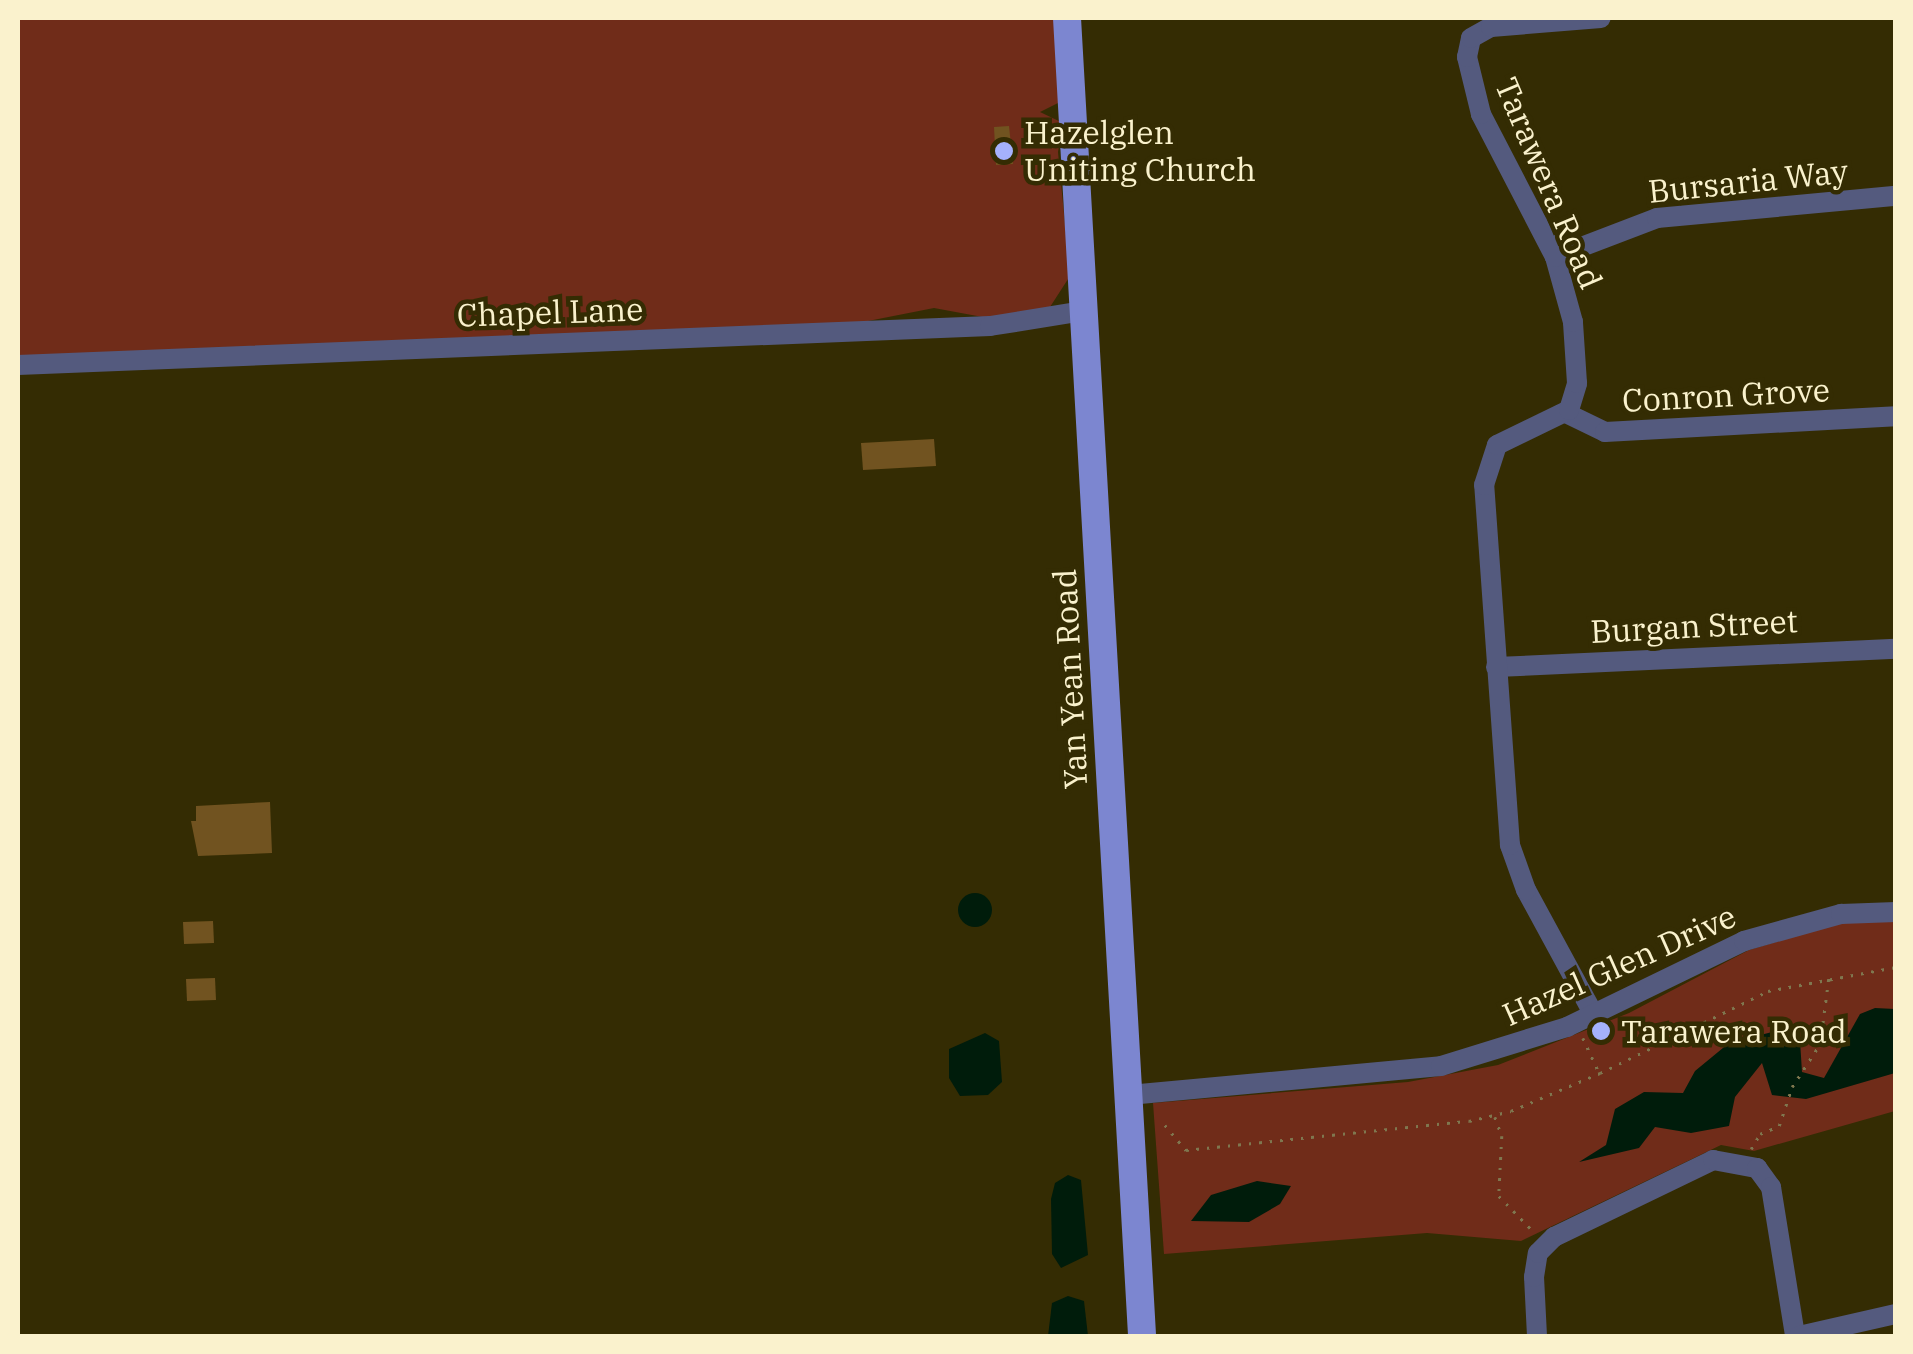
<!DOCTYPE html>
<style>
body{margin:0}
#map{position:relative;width:1913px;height:1354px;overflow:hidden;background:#342c03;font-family:"IBM Plex Serif",serif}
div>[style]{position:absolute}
.green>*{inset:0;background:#702c19}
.water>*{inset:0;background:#001c0b}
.round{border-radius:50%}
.building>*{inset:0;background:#715320}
.path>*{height:2.5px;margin-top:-1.25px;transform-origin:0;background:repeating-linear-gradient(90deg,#7f774f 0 2.5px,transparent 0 10.5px)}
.minor>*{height:20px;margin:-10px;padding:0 10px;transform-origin:10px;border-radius:10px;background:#545a7e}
.major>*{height:28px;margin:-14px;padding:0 14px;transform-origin:14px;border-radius:14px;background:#7c86d0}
.dots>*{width:28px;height:28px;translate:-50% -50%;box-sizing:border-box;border:5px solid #342c03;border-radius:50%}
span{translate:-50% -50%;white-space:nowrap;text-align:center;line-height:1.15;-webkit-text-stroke:9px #342c03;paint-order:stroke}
.poi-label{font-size:32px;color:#faf2cd}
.left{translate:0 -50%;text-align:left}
.street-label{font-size:32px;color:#faf2cd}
.frame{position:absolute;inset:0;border:20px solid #faf2cd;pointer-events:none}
</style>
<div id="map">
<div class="green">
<div style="clip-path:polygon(18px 18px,1060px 18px,1060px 102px,1040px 112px,1063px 123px,1058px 152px,1070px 276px,1050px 307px,988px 318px,934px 308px,863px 322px,18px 356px)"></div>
<div style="clip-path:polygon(1895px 919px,1895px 1111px,1754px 1151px,1721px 1145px,1521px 1241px,1427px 1233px,1164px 1254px,1153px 1103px,1408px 1082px,1498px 1065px,1629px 1013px,1749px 950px,1846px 921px)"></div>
</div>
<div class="water">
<div class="round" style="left:958px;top:893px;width:34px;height:34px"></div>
<div style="clip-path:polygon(1875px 1008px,1895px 1009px,1895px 1073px,1806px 1099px,1772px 1095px,1762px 1063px,1735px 1097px,1729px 1126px,1691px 1133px,1655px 1127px,1639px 1148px,1579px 1162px,1606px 1145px,1615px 1109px,1644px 1092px,1683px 1093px,1695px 1071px,1729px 1043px,1799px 1025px,1802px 1072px,1824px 1078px,1860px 1014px)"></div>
<div style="clip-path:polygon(985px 1033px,999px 1041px,1002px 1082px,988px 1095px,960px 1096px,949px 1078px,949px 1049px)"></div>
<div style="clip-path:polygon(1068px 1175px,1081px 1180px,1088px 1255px,1061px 1268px,1052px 1254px,1051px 1199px,1055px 1183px)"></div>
<div style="clip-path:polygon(1257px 1181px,1291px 1186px,1280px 1204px,1249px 1222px,1191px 1221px,1211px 1195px)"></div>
<div style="clip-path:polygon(1068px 1296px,1084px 1301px,1088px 1336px,1048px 1336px,1052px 1303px)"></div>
</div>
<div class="building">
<div style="clip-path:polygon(1009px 126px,1013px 164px,996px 165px,994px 127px)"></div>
<div style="clip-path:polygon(934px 439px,936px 466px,863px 470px,861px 443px)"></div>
<div style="clip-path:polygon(270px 802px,272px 853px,198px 856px,191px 821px,196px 821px,196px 806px)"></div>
<div style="clip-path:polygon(213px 921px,214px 943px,184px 944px,183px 922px)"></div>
<div style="clip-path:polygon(215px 978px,216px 1000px,187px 1001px,186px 979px)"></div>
</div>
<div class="path">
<div style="left:1583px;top:1038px;width:38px;rotate:65deg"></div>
<div style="left:1495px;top:1117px;width:20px;rotate:70deg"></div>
<div style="left:1502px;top:1136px;width:60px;rotate:92.9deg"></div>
<div style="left:1499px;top:1196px;width:52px;rotate:45.8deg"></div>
<div style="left:1165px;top:1125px;width:33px;rotate:50deg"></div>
<div style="left:1186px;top:1150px;width:284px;rotate:-5.9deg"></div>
<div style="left:1469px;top:1121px;width:43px;rotate:-13.4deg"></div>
<div style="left:1511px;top:1111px;width:97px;rotate:-23.1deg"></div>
<div style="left:1600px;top:1073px;width:187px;rotate:-26deg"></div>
<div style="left:1768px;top:991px;width:130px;rotate:-10.6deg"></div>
<div style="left:1751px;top:1149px;width:17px;rotate:-59deg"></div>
<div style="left:1760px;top:1134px;width:21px;rotate:-23deg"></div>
<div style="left:1779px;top:1126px;width:41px;rotate:-71.6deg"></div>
<div style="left:1792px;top:1087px;width:51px;rotate:-56.9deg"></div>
<div style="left:1820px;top:1044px;width:70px;rotate:-82.6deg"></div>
</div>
<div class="minor">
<div style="left:1555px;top:257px;width:109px;rotate:-20.9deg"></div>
<div style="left:1657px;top:218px;width:240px;rotate:-5.3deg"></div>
<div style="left:18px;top:365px;width:973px;rotate:-2.3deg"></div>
<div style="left:990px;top:326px;width:95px;rotate:-9.1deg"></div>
<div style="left:1566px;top:413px;width:43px;rotate:26deg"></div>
<div style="left:1605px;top:432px;width:291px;rotate:-3.1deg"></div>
<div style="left:1496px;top:667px;width:400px;rotate:-2.6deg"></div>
<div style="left:1594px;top:1015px;width:142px;rotate:-118.5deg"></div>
<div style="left:1526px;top:890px;width:48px;rotate:-109.6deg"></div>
<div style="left:1510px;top:845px;width:361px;rotate:-94.1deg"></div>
<div style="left:1484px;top:485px;width:42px;rotate:-72deg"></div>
<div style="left:1497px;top:445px;width:80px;rotate:-25.9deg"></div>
<div style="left:1569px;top:410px;width:28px;rotate:-73deg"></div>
<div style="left:1577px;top:383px;width:61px;rotate:-93.8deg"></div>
<div style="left:1573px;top:322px;width:67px;rotate:-105.5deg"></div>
<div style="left:1555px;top:257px;width:161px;rotate:-117.4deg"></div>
<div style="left:1481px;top:114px;width:59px;rotate:-103.8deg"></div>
<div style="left:1467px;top:57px;width:19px;rotate:-78deg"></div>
<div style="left:1471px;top:38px;width:23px;rotate:-29deg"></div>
<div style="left:1491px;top:27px;width:110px;rotate:-4.7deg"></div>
<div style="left:1129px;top:1095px;width:313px;rotate:-5.3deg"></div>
<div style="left:1441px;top:1066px;width:132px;rotate:-17.2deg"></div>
<div style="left:1567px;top:1027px;width:197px;rotate:-25.9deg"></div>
<div style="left:1744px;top:941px;width:101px;rotate:-15.6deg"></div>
<div style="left:1841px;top:914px;width:55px;rotate:-2.1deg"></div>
<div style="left:1537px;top:1336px;width:59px;rotate:-92.9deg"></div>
<div style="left:1534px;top:1277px;width:24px;rotate:-81deg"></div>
<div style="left:1538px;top:1253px;width:23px;rotate:-45deg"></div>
<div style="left:1554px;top:1237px;width:177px;rotate:-25.8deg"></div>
<div style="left:1713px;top:1160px;width:45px;rotate:10.3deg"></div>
<div style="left:1757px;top:1168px;width:24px;rotate:54deg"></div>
<div style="left:1771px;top:1187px;width:151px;rotate:80.8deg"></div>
<div style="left:1799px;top:1336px;width:99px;rotate:-12.8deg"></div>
</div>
<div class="major">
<div style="left:1067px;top:18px;width:1320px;rotate:86.74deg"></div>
</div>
<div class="dots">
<div style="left:1004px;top:151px;background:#a5b1fc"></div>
<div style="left:1601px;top:1031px;background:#a5b1fc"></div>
</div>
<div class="poi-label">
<span class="left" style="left:1024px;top:151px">Hazelglen<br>Uniting Church</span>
<span class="left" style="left:1621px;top:1031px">Tarawera Road</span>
</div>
<div class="street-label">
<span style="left:1748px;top:181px;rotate:-6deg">Bursaria Way</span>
<span style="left:1549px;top:183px;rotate:67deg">Tarawera Road</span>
<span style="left:550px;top:312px;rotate:-2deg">Chapel Lane</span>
<span style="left:1726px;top:395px;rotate:-3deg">Conron Grove</span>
<span style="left:1694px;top:626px;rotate:-3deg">Burgan Street</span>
<span style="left:1070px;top:679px;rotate:-93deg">Yan Yean Road</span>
<span style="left:1619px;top:965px;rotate:-24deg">Hazel Glen Drive</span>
</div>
<div class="frame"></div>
</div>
